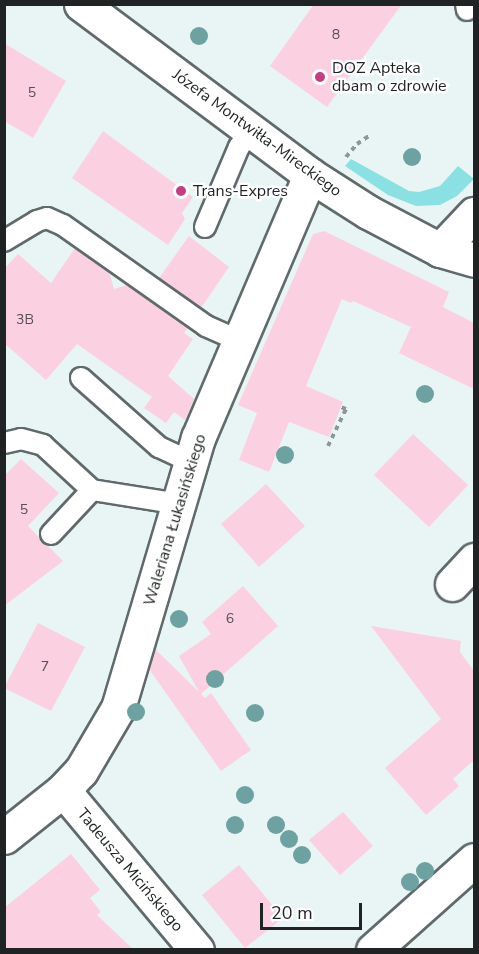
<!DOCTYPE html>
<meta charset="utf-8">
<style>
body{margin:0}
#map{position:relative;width:479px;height:954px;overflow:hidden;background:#e9f5f5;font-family:"Nunito Sans",sans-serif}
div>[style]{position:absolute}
.green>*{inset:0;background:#8ae0e3}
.building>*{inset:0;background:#fbd0e1}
.path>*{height:4px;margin-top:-2px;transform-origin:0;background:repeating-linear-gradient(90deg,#8e9696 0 4.5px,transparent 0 9px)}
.roads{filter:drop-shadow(2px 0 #606a6b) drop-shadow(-2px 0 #606a6b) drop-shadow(0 2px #606a6b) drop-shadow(0 -2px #606a6b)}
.service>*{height:20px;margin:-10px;padding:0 10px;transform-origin:10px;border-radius:10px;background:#fff}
.minor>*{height:33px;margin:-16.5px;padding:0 16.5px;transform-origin:16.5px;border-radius:16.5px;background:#fff}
.trees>*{width:18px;height:18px;margin:-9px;border-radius:50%;background:#6ea1a2}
.dots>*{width:16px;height:16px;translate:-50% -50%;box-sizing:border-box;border:3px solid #fff;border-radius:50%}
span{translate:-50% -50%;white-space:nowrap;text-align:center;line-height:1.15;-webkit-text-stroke:4.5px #fff;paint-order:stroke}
.number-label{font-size:14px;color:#564e52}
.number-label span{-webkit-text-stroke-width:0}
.poi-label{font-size:16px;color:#1f2323}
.left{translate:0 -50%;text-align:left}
.street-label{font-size:16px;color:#1f2323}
.frame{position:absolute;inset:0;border:6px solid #1f2323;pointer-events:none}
.scale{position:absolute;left:260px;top:903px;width:102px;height:27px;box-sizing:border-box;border:3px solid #1f2323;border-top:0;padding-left:8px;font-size:18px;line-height:21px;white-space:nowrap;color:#1f2323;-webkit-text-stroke:4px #fff;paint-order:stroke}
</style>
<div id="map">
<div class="green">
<div style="clip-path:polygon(351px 159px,409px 191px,419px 192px,440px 186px,458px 166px,474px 179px,457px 196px,440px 205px,416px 206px,388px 195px,345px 166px)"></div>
</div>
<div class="building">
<div style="clip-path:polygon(314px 4px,402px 4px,327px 107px,270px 66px)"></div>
<div style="clip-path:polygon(4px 43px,66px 81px,33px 138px,4px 121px)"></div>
<div style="clip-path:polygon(103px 131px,193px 197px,182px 213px,185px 219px,168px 245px,72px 178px)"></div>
<div style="clip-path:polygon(324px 231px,449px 292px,443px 307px,474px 323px,474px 389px,399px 353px,411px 327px,353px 301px,351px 303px,342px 299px,306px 386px,343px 402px,329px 437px,289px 422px,269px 472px,239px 460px,257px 413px,238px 405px,313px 234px)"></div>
<div style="clip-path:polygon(189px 236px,229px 267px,201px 308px,159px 278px)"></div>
<div style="clip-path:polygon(75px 248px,109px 272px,114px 289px,127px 285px,188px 328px,184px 333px,193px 339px,168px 376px,194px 399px,185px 420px,174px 412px,166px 423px,144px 408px,152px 397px,77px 344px,46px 380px,4px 343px,4px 269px,18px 254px,51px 283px)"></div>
<div style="clip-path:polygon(413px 434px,468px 485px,429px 527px,374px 475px)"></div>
<div style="clip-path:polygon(21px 459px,59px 493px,28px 526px,63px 561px,4px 606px,4px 476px)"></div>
<div style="clip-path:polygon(266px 484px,305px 526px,259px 567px,221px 524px)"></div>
<div style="clip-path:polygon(243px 586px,278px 626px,201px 694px,205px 698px,211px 693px,251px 750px,221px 771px,149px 669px,155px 649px,199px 692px,179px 656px,211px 634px,202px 622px)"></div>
<div style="clip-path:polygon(38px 623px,85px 647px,51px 711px,4px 688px)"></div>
<div style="clip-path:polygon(371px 626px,461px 641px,460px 652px,474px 671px,474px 760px,453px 779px,459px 786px,426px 815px,385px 768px,441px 719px)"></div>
<div style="clip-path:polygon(343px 812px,373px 846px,340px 875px,309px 840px)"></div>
<div style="clip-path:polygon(71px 854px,100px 890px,90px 898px,101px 912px,97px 915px,134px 950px,4px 950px,4px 908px)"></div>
<div style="clip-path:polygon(239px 865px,283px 918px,245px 948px,202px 895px)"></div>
</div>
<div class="path">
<div style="left:346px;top:157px;width:17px;rotate:-50deg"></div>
<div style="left:357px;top:144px;width:14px;rotate:-34deg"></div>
<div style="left:328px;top:446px;width:41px;rotate:-64.1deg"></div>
<div style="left:346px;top:409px;width:5px;rotate:-158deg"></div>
</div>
<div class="roads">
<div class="service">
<div style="left:466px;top:4px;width:6px;rotate:81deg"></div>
<div style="left:205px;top:227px;width:87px;rotate:-67deg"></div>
<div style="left:239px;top:147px;width:21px;rotate:-55deg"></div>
<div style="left:4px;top:241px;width:39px;rotate:-31deg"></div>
<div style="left:37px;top:221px;width:10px;rotate:-17deg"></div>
<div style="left:47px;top:218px;width:17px;rotate:24deg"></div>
<div style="left:63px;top:225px;width:175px;rotate:35.2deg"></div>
<div style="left:206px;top:326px;width:35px;rotate:24deg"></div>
<div style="left:81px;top:378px;width:104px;rotate:41.5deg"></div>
<div style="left:159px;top:447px;width:35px;rotate:25deg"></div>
<div style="left:4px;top:443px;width:17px;rotate:-13deg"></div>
<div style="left:21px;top:439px;width:23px;rotate:15deg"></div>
<div style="left:43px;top:445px;width:67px;rotate:42.6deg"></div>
<div style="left:92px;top:490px;width:88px;rotate:9.1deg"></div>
<div style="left:51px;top:534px;width:60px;rotate:-47deg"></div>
</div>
<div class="minor">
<div style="left:81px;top:4px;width:286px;rotate:36.7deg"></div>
<div style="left:310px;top:175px;width:69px;rotate:32.5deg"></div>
<div style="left:368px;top:212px;width:81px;rotate:27.8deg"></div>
<div style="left:440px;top:250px;width:35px;rotate:16deg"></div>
<div style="left:440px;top:250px;width:50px;rotate:-46.6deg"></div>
<div style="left:452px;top:584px;width:33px;rotate:-47deg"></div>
<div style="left:63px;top:790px;width:209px;rotate:50.1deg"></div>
<div style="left:4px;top:837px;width:75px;rotate:-38.5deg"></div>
<div style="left:63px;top:790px;width:26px;rotate:-47deg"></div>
<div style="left:81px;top:771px;width:73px;rotate:-59.6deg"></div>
<div style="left:118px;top:708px;width:282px;rotate:-73.5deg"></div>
<div style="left:198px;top:438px;width:286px;rotate:-66.9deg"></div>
<div style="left:373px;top:950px;width:135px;rotate:-41.7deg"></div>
</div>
</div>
<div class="trees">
<div style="left:199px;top:36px"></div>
<div style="left:412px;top:157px"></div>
<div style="left:425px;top:394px"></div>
<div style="left:285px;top:455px"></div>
<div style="left:179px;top:619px"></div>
<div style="left:215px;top:679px"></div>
<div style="left:136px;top:712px"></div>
<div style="left:255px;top:713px"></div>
<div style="left:245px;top:795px"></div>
<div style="left:235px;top:825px"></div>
<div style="left:276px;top:825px"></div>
<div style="left:289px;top:839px"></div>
<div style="left:302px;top:855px"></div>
<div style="left:425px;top:871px"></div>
<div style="left:410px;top:882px"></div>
</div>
<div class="dots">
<div style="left:320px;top:77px;background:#c33f83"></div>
<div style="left:181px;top:191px;background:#c33f83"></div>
</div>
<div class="number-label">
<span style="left:336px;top:35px">8</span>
<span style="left:32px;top:93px">5</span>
<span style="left:25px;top:320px">3B</span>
<span style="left:24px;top:510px">5</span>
<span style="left:230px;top:619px">6</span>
<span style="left:45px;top:667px">7</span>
</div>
<div class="poi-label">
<span class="left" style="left:332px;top:77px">DOZ Apteka<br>dbam o zdrowie</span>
<span class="left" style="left:193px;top:191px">Trans-Expres</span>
</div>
<div class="street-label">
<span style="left:257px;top:133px;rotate:36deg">Józefa Montwiłła-Mireckiego</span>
<span style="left:175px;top:520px;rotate:-73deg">Waleriana Łukasińskiego</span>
<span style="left:130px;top:870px;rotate:50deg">Tadeusza Micińskiego</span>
</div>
<div class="frame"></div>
<div class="scale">20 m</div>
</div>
